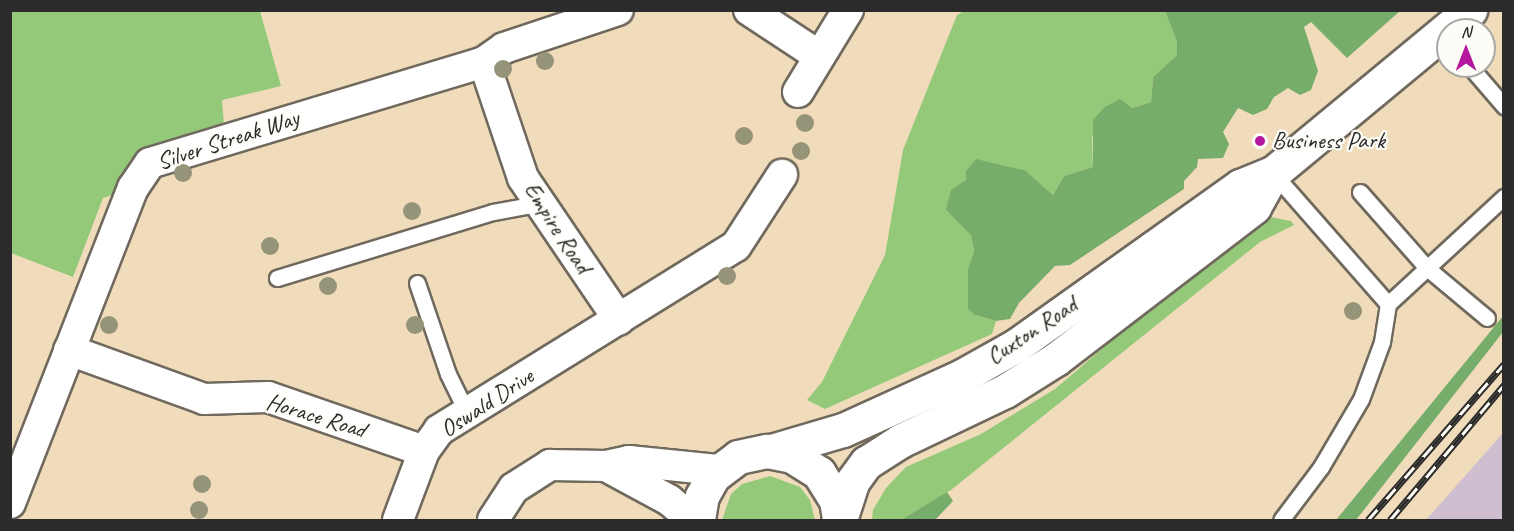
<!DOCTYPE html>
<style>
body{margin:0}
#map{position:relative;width:1514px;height:531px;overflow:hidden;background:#f0dcbb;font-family:Caveat,sans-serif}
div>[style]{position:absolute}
.industrial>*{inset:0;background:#cebed0}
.green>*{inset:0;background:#94c97a}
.forest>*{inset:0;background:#77ad6a}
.roads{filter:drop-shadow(2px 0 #70695d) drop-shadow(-2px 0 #70695d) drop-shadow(0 2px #70695d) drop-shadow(0 -2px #70695d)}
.lane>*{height:15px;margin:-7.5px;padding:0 7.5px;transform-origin:7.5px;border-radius:7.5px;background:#fff}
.street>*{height:30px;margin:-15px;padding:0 15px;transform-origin:15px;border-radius:15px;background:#fff}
.primary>*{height:33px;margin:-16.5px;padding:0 16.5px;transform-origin:16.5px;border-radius:16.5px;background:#fff}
.rail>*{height:7px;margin-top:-3.5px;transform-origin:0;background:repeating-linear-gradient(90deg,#fdfcf7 0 14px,#2b2b2b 0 28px);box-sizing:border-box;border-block:2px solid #2b2b2b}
.trees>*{width:18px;height:18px;margin:-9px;border-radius:50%;background:#959479}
.dots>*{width:16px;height:16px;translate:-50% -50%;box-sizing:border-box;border:3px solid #fdfcf7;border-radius:50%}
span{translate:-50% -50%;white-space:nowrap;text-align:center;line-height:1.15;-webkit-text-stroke:4.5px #fdfcf7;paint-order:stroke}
.street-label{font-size:24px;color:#2b2b2b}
.poi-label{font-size:24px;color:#2b2b2b}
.left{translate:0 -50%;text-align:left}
.frame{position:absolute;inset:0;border:12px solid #2b2b2b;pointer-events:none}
.north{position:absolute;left:1436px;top:18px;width:60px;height:60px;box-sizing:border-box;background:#fdfcf7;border:2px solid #a9a8a5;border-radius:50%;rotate:0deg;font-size:16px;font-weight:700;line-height:24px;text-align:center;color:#2b2b2b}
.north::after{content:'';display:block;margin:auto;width:21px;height:27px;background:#b5179e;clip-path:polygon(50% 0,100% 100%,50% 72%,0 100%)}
</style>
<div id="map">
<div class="industrial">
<div style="clip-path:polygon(1503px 433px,1503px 520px,1426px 520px)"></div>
</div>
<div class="green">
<div style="clip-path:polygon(966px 10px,1165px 11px,1177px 42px,1177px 55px,1153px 77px,1151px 102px,1132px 108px,1092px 137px,1093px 167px,1064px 176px,1053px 195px,1026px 171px,966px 180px,946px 210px,971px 234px,974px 251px,968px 269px,975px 315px,996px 321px,992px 334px,825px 409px,807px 400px,822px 382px,885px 255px,903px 150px,957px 15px)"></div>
<div style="clip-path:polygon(260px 11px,281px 86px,222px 100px,224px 125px,159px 143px,130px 160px,112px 195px,103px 198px,73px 277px,11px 253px,10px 12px)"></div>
<div style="clip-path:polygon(1259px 215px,1291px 221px,1294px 225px,1260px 242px,951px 490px,901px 520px,872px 520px,873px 510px,886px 488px,906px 467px,981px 434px,1055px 389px)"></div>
<div style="clip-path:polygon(770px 476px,800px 487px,810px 500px,815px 520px,722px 520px,731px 494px,742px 484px)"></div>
</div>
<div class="forest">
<div style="clip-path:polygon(1165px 11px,1400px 11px,1347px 58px,1311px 22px,1304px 27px,1318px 71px,1311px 90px,1300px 95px,1288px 88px,1274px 97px,1267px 109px,1253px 115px,1238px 108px,1223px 132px,1229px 144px,1223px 158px,1198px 159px,1197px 167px,1184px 181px,1184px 189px,1070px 265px,1055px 266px,1019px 303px,1010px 319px,996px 321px,975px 315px,968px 309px,968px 269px,974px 251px,971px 235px,946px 210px,951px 190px,966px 180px,966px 171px,976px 159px,1026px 171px,1053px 195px,1064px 176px,1093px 167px,1093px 120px,1105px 107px,1120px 99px,1132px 108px,1151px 102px,1153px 77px,1177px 55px,1177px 42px)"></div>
<div style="clip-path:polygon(1503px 316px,1503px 332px,1356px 520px,1336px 520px)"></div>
<div style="clip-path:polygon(947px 492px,953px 501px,935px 520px,901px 520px)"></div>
</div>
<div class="roads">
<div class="lane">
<div style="left:1473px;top:70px;width:48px;rotate:49.3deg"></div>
<div style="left:1273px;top:173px;width:174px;rotate:48.7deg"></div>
<div style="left:1388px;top:304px;width:38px;rotate:99deg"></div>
<div style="left:1382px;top:342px;width:61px;rotate:110.2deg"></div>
<div style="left:1361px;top:399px;width:79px;rotate:120.5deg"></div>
<div style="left:1321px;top:467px;width:66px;rotate:127deg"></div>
<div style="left:1360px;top:192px;width:101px;rotate:48.6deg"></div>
<div style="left:1427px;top:268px;width:78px;rotate:39.8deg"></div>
<div style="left:277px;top:278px;width:226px;rotate:-17deg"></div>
<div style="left:493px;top:212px;width:45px;rotate:-10.3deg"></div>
<div style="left:417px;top:283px;width:96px;rotate:71.2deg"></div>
<div style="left:448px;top:374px;width:43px;rotate:64deg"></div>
<div style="left:1388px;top:304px;width:158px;rotate:-42.7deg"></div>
</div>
<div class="street">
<div style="left:749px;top:10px;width:84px;rotate:33.3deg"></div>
<div style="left:484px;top:62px;width:122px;rotate:71.4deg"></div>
<div style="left:523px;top:178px;width:171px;rotate:55.9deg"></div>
<div style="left:798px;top:92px;width:96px;rotate:-58.6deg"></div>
<div style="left:69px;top:350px;width:144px;rotate:19.9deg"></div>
<div style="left:204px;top:399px;width:64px;rotate:-1.8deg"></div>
<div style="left:268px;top:397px;width:165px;rotate:19.1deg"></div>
<div style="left:606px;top:466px;width:72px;rotate:28.4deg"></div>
<div style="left:669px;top:500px;width:31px;rotate:40deg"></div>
<div style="left:10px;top:503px;width:338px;rotate:-68.7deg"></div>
<div style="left:133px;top:188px;width:30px;rotate:-56deg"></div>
<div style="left:150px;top:163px;width:349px;rotate:-16.8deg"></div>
<div style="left:484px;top:62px;width:24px;rotate:-35deg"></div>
<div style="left:504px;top:48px;width:120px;rotate:-18.4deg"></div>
<div style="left:398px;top:520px;width:74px;rotate:-69.4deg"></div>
<div style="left:424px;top:451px;width:26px;rotate:-54deg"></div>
<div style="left:439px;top:430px;width:349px;rotate:-31.8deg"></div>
<div style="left:736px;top:246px;width:85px;rotate:-57.1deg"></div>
<div style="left:493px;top:520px;width:38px;rotate:-57deg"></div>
<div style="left:514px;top:488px;width:43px;rotate:-32.6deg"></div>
<div style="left:550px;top:465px;width:56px;rotate:1deg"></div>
<div style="left:606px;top:466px;width:24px;rotate:-12deg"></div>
<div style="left:629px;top:461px;width:89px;rotate:5.8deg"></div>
</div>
<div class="primary">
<div style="left:771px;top:451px;width:75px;rotate:-16.3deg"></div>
<div style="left:843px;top:430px;width:131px;rotate:-24.4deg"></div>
<div style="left:962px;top:376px;width:63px;rotate:-29.4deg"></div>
<div style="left:1017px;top:345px;width:274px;rotate:-35.5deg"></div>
<div style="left:1240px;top:186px;width:35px;rotate:-22deg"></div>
<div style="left:698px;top:520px;width:24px;rotate:-81deg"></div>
<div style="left:702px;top:496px;width:23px;rotate:-61deg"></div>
<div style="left:713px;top:476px;width:31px;rotate:-37deg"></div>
<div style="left:738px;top:457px;width:30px;rotate:-12deg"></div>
<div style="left:767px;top:451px;width:25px;rotate:11deg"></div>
<div style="left:792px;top:456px;width:32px;rotate:32deg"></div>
<div style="left:819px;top:473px;width:32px;rotate:58deg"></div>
<div style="left:836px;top:500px;width:20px;rotate:81deg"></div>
<div style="left:840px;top:520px;width:40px;rotate:-72deg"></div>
<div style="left:852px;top:482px;width:24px;rotate:-54deg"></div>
<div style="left:866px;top:463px;width:40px;rotate:-32.9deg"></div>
<div style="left:900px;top:441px;width:116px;rotate:-25.5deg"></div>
<div style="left:1005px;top:391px;width:60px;rotate:-32.1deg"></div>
<div style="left:1056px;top:359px;width:250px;rotate:-37.5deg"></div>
<div style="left:1254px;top:207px;width:39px;rotate:-61deg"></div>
<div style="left:1273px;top:173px;width:256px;rotate:-39.6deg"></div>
</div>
</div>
<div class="rail">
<div style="left:1368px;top:520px;width:207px;rotate:-48.9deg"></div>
<div style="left:1390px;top:520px;width:177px;rotate:-49.8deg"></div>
</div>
<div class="trees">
<div style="left:545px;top:61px"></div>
<div style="left:503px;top:69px"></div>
<div style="left:805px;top:123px"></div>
<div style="left:744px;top:136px"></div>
<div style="left:801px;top:151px"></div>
<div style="left:183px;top:173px"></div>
<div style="left:412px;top:211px"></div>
<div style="left:270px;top:246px"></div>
<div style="left:727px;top:276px"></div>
<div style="left:328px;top:286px"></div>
<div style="left:1353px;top:311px"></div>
<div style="left:109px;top:325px"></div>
<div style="left:415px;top:325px"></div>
<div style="left:202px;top:484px"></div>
<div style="left:199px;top:510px"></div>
</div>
<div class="dots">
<div style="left:1260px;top:141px;background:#b5179e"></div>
</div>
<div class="street-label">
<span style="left:228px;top:140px;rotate:-18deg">Silver Streak Way</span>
<span style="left:557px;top:228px;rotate:57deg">Empire Road</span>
<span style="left:1032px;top:331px;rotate:-33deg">Cuxton Road</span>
<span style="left:487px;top:403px;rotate:-33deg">Oswald Drive</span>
<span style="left:316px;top:416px;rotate:17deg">Horace Road</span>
</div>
<div class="poi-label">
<span class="left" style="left:1272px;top:141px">Business Park</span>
</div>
<div class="frame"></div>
<div class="north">N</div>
</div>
